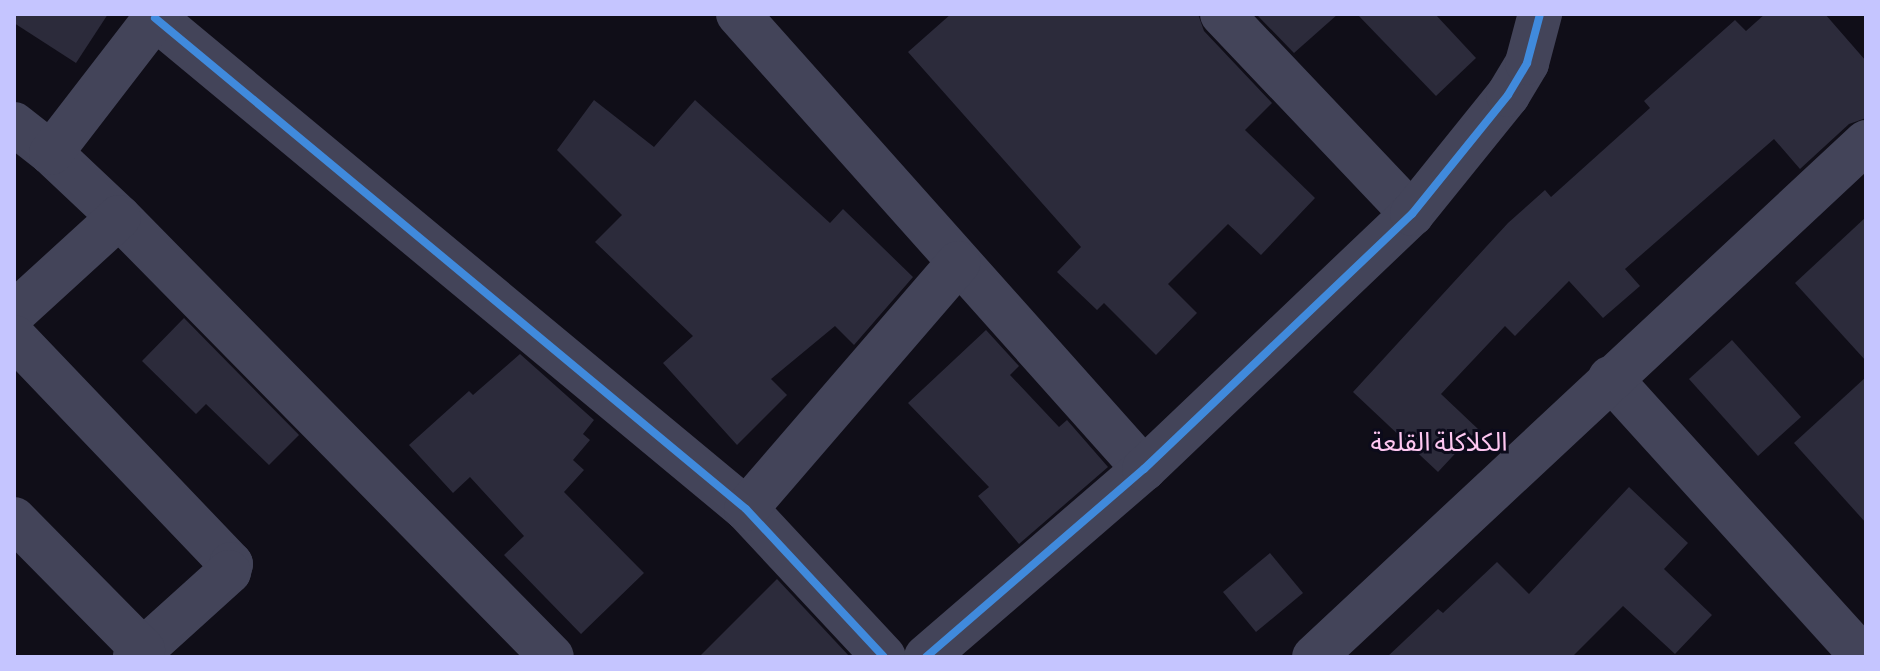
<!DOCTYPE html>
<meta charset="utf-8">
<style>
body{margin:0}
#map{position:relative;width:1880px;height:671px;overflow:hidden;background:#100e18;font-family:"Alegreya Sans","Noto Sans Arabic",sans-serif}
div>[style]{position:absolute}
.building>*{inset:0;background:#2c2b3b}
.minor>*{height:44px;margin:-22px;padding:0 22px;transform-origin:22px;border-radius:22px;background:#434459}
.cycleway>*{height:8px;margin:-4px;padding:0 4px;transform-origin:4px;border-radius:4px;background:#408adc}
span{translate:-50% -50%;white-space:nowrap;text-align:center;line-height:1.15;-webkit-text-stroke:6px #0c0b1b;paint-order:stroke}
.neighbourhood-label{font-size:26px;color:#ffc7f1}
.frame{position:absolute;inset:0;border:16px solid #c5c5ff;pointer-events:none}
</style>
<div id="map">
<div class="building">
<div style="clip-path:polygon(14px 14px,108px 14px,76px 63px,14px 23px)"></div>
<div style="clip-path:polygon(951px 14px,1198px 14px,1204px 31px,1272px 103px,1245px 130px,1315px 198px,1261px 255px,1228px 224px,1168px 284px,1197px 313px,1156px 355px,1104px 303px,1097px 310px,1057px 272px,1081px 247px,908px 52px)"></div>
<div style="clip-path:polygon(1256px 14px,1338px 14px,1294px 53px)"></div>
<div style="clip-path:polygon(1357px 14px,1435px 14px,1476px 58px,1436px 96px)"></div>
<div style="clip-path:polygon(1765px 14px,1825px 14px,1866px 61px,1866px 118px,1849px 124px,1800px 169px,1774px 139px,1625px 269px,1640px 286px,1603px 318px,1569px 281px,1515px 336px,1505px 326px,1441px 394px,1478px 429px,1438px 472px,1353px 392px,1508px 223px,1545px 190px,1551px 197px,1650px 108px,1644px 101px,1735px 20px,1746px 31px)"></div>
<div style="clip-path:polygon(594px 100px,654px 147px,695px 100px,830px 223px,843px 209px,913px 277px,854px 345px,835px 326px,771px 379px,787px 395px,737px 445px,663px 363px,693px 336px,595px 242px,622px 215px,557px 150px)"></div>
<div style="clip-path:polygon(1866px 217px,1866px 361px,1795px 283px)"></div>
<div style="clip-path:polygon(184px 318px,299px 435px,269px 465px,206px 404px,196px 414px,142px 361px)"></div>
<div style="clip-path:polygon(986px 330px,1019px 366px,1010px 375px,1059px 427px,1067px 420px,1108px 467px,1019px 544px,978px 496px,989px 487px,908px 403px)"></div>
<div style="clip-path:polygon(1732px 340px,1801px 417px,1758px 456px,1689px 379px)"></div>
<div style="clip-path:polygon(520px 354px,594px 420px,583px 434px,590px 440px,573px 460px,584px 470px,564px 492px,644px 573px,581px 634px,504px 555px,524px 536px,470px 477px,453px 493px,409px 445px,469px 391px,473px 395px)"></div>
<div style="clip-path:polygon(1866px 377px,1866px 523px,1794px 443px)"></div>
<div style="clip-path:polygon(1629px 487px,1688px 543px,1664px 569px,1712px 615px,1675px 654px,1623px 606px,1572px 657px,1387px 657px,1438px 609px,1443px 613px,1497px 562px,1529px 594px)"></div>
<div style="clip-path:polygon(1270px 553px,1303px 593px,1256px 632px,1223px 592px)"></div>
<div style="clip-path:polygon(777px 579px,850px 657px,699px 657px)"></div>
</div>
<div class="minor">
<div style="left:738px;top:14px;width:610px;rotate:48.26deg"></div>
<div style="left:1222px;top:14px;width:276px;rotate:46.5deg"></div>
<div style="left:155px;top:18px;width:768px;rotate:39.72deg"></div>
<div style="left:746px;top:509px;width:202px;rotate:47deg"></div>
<div style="left:14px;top:124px;width:47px;rotate:38.1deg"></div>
<div style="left:51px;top:153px;width:93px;rotate:43.3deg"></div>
<div style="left:119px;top:217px;width:617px;rotate:45.46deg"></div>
<div style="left:51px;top:153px;width:175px;rotate:-52.4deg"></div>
<div style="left:14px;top:313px;width:142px;rotate:-42.4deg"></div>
<div style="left:14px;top:337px;width:314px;rotate:46.3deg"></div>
<div style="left:231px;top:564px;width:8px;rotate:104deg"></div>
<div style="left:229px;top:572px;width:127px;rotate:137.9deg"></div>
<div style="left:1610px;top:378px;width:377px;rotate:47.8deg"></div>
<div style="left:746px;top:509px;width:325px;rotate:-49.2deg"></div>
<div style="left:14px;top:519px;width:184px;rotate:45.4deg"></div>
<div style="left:926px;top:657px;width:288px;rotate:-40.8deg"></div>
<div style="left:1144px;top:469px;width:370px;rotate:-43.6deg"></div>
<div style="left:1412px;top:214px;width:153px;rotate:-51.1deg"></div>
<div style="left:1508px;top:95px;width:37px;rotate:-59deg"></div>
<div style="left:1527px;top:63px;width:51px;rotate:-75.1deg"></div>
<div style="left:1314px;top:657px;width:755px;rotate:-43.01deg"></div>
</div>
<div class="cycleway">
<div style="left:155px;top:18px;width:768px;rotate:39.72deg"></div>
<div style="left:746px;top:509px;width:202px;rotate:47deg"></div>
<div style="left:926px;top:657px;width:288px;rotate:-40.8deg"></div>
<div style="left:1144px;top:469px;width:370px;rotate:-43.6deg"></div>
<div style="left:1412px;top:214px;width:153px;rotate:-51.1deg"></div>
<div style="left:1508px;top:95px;width:37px;rotate:-59deg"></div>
<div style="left:1527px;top:63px;width:51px;rotate:-75.1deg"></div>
</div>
<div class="neighbourhood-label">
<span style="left:1439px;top:444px">الكلاكلة القلعة</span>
</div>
<div class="frame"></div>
</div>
